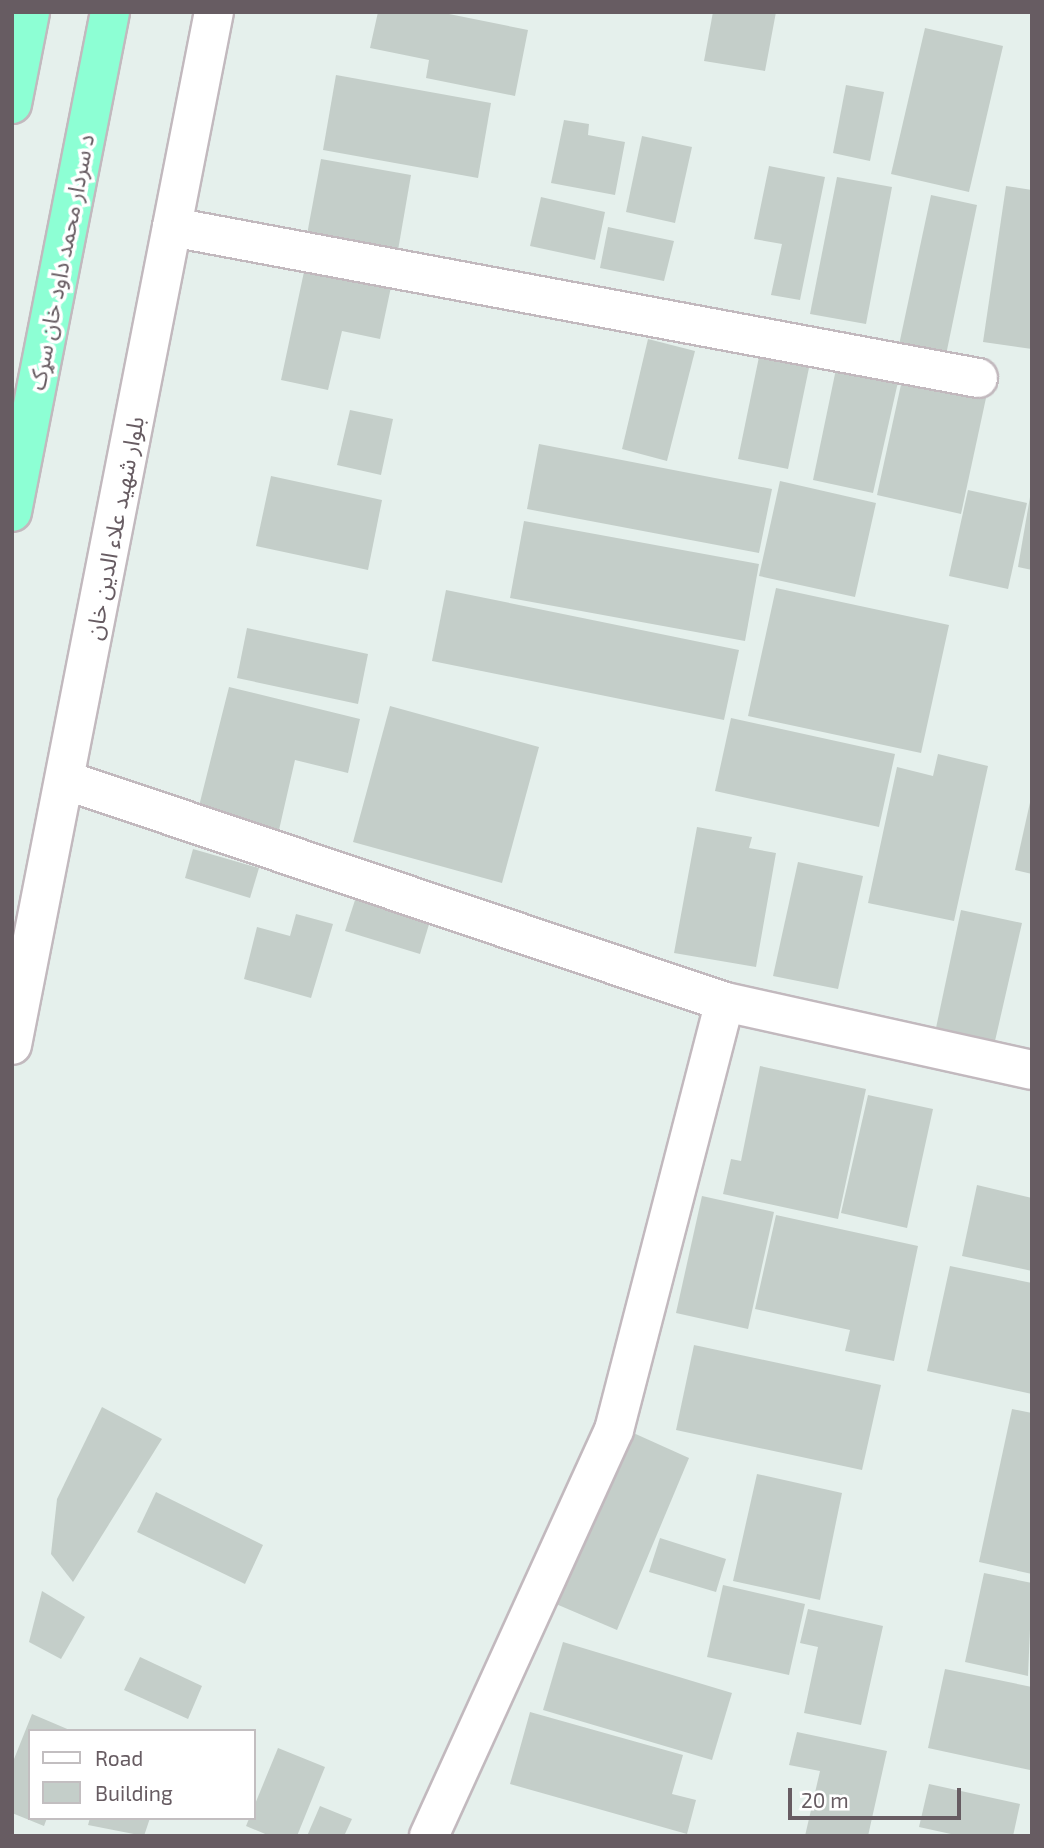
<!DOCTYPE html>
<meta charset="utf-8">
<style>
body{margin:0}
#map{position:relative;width:1044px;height:1848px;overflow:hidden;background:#e5f0ec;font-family:"Exo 2","Noto Sans Arabic",sans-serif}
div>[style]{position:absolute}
.building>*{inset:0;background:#c4cec9}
.roads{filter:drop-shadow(2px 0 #c2b9be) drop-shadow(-2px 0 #c2b9be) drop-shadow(0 2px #c2b9be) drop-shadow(0 -2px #c2b9be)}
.street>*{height:38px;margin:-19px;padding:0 19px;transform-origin:19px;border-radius:19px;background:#fff}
.secondary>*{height:38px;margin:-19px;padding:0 19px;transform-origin:19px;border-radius:19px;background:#fff}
.highway>*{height:38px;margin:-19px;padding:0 19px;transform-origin:19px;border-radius:19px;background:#8dffd4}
span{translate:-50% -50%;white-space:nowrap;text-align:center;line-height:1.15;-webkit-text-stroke:7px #fff;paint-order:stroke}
.street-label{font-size:23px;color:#675c62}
.frame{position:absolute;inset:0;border:14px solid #675c62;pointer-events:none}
.legend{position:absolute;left:28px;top:1729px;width:228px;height:91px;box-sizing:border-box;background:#fff;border:2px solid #c2bec0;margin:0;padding:9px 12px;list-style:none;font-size:21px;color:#675c62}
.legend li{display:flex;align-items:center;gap:14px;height:35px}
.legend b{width:35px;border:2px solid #c2bec0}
.scale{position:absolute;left:788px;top:1788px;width:173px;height:32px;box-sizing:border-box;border:4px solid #675c62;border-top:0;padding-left:9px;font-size:21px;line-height:24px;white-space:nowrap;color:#675c62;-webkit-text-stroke:5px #fff;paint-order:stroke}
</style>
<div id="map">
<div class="building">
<div style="clip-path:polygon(378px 12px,439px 12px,528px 30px,515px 96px,426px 78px,429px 60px,370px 48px)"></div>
<div style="clip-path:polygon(713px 12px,776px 12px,765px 71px,704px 61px)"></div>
<div style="clip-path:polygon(925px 28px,1003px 46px,969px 192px,891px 174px)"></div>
<div style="clip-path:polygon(336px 75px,491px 103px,478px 178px,323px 150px)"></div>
<div style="clip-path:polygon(846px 85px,884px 92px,870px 161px,833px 153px)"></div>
<div style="clip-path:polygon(564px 120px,589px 124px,588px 135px,625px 142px,615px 195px,551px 183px)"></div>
<div style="clip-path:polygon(642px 136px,692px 147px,675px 223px,626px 212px)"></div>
<div style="clip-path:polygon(321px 159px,411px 175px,397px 256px,306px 240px)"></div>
<div style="clip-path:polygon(769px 166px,825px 177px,800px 300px,771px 295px,782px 244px,754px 239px)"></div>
<div style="clip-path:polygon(837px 177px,892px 187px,866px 324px,810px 314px)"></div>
<div style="clip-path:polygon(1006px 186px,1032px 190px,1032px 349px,983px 342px)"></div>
<div style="clip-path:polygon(931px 195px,977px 205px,946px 355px,899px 345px)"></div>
<div style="clip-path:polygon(541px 197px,605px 212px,595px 260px,530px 246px)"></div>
<div style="clip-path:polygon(608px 227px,674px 241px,664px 281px,600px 268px)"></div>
<div style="clip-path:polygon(305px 267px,391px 287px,380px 339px,342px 331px,328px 390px,281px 380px)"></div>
<div style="clip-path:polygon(648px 339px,695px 351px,667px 461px,622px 449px)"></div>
<div style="clip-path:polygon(760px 352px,810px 363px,788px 469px,738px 459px)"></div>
<div style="clip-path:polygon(836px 369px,898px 382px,873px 493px,813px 480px)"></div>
<div style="clip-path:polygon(902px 380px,986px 398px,961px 514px,877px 495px)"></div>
<div style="clip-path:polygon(350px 410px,393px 419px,381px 475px,337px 465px)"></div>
<div style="clip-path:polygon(539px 444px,772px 489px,759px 553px,527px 509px)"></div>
<div style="clip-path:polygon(271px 476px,382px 500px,368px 570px,256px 546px)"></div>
<div style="clip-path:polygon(780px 481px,876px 503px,855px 597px,759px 576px)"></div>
<div style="clip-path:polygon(968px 490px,1027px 503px,1008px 589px,949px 576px)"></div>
<div style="clip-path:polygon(1030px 497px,1032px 497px,1032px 570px,1018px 567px)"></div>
<div style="clip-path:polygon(524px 521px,759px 564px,745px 641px,510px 598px)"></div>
<div style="clip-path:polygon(776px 588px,949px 625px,921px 753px,748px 716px)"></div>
<div style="clip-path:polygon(446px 590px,739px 650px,724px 720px,432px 661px)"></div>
<div style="clip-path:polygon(247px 628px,368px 654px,358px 704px,237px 678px)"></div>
<div style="clip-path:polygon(229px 687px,360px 719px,348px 773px,295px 760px,279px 830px,198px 810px)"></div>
<div style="clip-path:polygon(390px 706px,539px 747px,502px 883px,353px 842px)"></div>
<div style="clip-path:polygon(731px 718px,895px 754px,879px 827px,715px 791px)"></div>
<div style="clip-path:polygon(938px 754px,988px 766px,954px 921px,868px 903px,897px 767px,933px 776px)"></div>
<div style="clip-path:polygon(1031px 798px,1032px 799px,1032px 874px,1015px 870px)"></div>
<div style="clip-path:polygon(697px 827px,752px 837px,749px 848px,776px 853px,756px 967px,674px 953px)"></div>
<div style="clip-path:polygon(193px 849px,259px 868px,250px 898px,185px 878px)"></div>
<div style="clip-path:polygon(798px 862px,863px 876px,838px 989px,773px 976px)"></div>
<div style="clip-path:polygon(356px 897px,430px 921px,420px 954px,345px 931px)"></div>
<div style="clip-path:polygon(961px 910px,1022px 923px,995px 1041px,936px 1028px)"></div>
<div style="clip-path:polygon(296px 914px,333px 924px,311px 998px,244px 979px,257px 927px,290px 936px)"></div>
<div style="clip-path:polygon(760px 1066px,866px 1089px,838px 1219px,723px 1194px,731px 1159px,741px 1161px)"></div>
<div style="clip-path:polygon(868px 1095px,933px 1109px,907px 1228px,841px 1213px)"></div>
<div style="clip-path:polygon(977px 1185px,1032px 1198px,1032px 1271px,962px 1256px)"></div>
<div style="clip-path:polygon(702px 1196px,774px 1212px,748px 1329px,676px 1313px)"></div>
<div style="clip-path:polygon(776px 1215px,918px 1246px,894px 1361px,845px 1351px,850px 1330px,755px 1309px)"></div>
<div style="clip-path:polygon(950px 1266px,1032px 1283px,1032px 1394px,927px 1371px)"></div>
<div style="clip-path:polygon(694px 1345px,881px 1385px,862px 1470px,676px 1430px)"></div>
<div style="clip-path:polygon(102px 1407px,162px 1439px,73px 1582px,51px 1554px,57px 1499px)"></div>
<div style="clip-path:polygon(1012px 1409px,1032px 1413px,1032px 1574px,979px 1562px)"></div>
<div style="clip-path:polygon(629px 1431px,689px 1458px,617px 1630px,556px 1604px)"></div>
<div style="clip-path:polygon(757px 1474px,842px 1493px,820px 1600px,733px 1581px)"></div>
<div style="clip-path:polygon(156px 1492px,263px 1545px,245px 1584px,137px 1532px)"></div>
<div style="clip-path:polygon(660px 1538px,726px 1559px,716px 1592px,649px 1572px)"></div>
<div style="clip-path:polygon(984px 1573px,1032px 1583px,1028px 1676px,965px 1662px)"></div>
<div style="clip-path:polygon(723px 1585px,805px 1604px,789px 1675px,707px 1657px)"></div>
<div style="clip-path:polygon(42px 1591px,85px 1617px,61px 1659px,29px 1642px)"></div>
<div style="clip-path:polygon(808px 1609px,883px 1626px,861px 1725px,804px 1713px,818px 1647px,800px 1643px)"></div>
<div style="clip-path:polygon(563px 1642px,732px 1693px,712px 1760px,543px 1710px)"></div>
<div style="clip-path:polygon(140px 1657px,202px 1686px,188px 1719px,124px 1690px)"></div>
<div style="clip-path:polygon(945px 1669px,1032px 1687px,1030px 1770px,928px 1748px)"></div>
<div style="clip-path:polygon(530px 1712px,683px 1755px,672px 1794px,696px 1800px,687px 1834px,510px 1784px)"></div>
<div style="clip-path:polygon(32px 1714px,72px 1731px,30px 1731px,30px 1818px,47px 1818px,44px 1826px,12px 1813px,12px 1764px)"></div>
<div style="clip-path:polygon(797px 1732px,887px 1751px,868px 1836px,805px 1836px,820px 1771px,789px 1765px)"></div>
<div style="clip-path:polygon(278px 1748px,325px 1767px,297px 1836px,270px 1836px,246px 1826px)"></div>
<div style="clip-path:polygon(929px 1784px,1020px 1804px,1013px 1836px,960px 1836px,919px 1827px)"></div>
<div style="clip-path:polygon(320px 1806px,352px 1819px,344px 1836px,307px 1836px)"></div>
<div style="clip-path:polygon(90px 1818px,150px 1818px,144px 1836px,88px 1825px)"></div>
</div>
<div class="roads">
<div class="street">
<div style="left:172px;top:227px;width:820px;rotate:10.61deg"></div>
<div style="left:65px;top:780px;width:696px;rotate:18.59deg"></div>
<div style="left:725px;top:1002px;width:314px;rotate:12.5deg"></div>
<div style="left:429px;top:1836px;width:446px;rotate:-65.5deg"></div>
<div style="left:614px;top:1430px;width:442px;rotate:-75.5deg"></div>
</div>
<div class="secondary">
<div style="left:12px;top:1045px;width:1053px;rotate:-78.94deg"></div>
</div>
<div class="highway">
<div style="left:12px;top:104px;width:94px;rotate:-78.9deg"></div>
<div style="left:12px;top:512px;width:510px;rotate:-78.91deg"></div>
</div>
</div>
<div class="street-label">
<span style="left:61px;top:262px;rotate:-79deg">د سردار محمد داود خان سړک</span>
<span style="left:114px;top:528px;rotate:-79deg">بلوار شهید علاء الدین خان</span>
</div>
<div class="frame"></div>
<ul class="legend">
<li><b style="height:9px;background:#fff"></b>Road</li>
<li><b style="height:19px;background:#c4cec9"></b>Building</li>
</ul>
<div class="scale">20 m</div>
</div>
